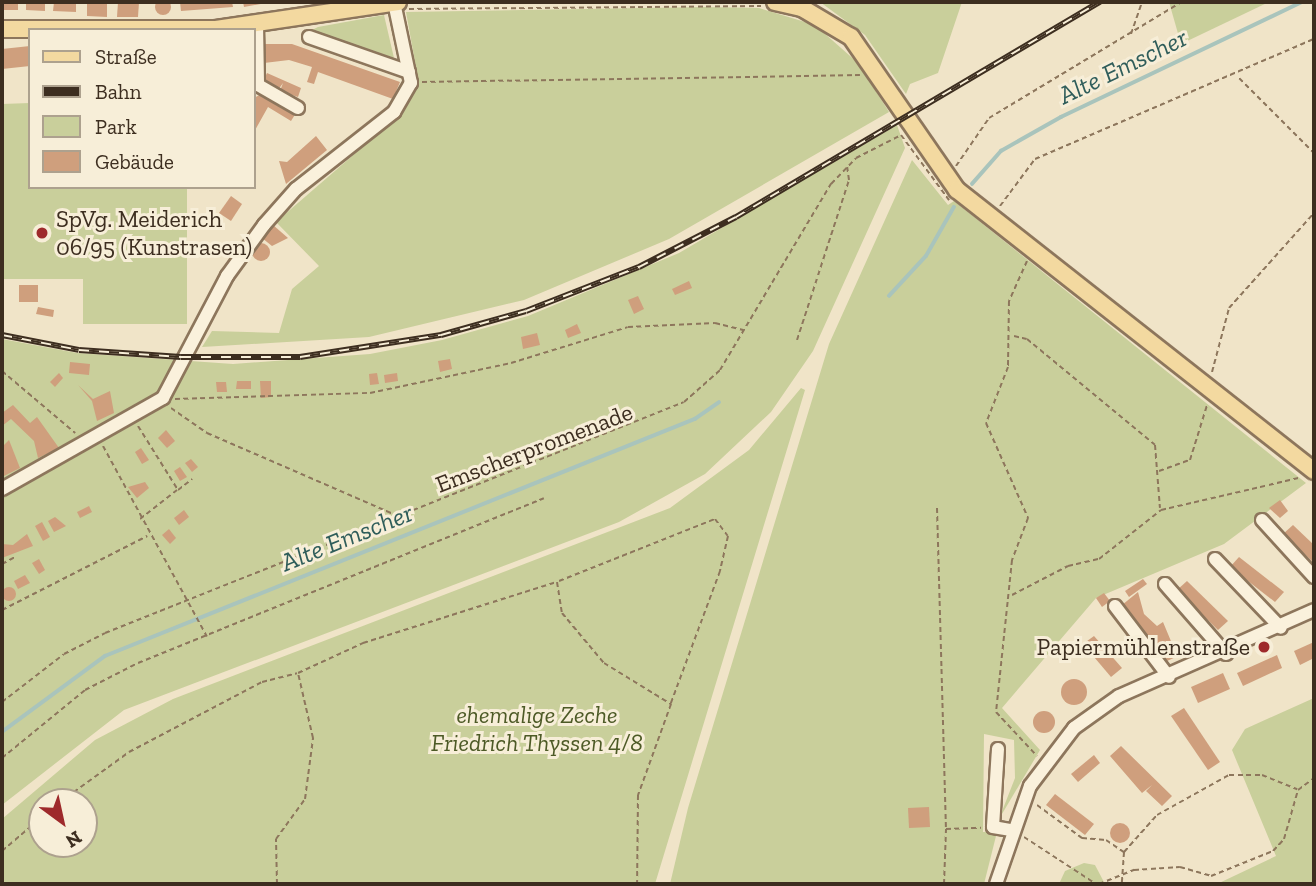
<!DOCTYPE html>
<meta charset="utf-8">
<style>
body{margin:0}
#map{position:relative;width:1316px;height:886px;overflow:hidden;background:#f0e4c8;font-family:"Zilla Slab",serif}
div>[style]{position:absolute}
.green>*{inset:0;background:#c9cf9b}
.stream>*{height:3.5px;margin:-1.75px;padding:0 1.75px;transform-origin:1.75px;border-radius:1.75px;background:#a9c4bc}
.building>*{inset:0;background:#cf9f7d}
.round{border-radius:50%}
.path>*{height:2px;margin-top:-1px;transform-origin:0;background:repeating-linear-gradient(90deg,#8d765c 0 5px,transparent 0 8.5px)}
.roads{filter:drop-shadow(2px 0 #8d765c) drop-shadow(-2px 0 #8d765c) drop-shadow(0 2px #8d765c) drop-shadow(0 -2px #8d765c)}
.minor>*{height:12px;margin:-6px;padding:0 6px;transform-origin:6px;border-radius:6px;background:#faf1dc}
.major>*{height:16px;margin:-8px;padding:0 8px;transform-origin:8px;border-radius:8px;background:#f3d9a0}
.rail>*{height:6px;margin-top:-3px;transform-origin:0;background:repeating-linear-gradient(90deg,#f7eed8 0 10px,#3d2e20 0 20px);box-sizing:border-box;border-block:2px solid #3d2e20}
.dots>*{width:19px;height:19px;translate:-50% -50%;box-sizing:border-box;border:4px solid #f7eed8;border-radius:50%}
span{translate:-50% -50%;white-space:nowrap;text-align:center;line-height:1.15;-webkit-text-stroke:6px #f7eed8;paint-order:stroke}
.poi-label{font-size:24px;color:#3d2e20}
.left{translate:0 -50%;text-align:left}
.right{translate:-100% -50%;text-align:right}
.street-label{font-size:24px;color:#3d2e20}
.park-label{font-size:24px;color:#4d5a26;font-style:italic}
.water-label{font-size:26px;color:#2f5d5a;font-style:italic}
.frame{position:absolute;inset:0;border:4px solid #3d2e20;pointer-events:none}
.legend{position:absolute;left:28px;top:28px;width:228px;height:161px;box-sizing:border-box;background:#f7eed8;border:2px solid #ada18e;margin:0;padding:9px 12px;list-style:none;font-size:21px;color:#3d2e20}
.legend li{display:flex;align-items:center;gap:14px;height:35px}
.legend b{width:35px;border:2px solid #ada18e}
.north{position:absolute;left:28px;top:788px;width:70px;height:70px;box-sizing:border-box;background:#f7eed8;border:2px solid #ada18e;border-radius:50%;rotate:147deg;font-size:19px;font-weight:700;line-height:28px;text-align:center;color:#3d2e20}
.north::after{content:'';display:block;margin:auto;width:24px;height:32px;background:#9e2a2b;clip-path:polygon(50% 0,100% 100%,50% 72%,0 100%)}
</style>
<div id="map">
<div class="green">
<div style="clip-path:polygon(820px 2px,962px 2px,938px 73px,910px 84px,906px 94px,865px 35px)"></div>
<div style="clip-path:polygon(1169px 2px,1269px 2px,1181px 44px)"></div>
<div style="clip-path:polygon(704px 7px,759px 8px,815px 25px,858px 63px,889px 112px,669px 239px,524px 300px,369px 337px,202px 347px,212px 331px,279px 333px,292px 289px,319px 266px,276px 222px,396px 118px,414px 93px,419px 84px,406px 12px)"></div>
<div style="clip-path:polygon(384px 15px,394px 58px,312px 30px,318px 27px)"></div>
<div style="clip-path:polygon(30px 103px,30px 187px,187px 187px,187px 324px,83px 324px,83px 279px,2px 279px,2px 104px)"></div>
<div style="clip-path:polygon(897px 125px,905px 148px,813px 351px,771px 412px,705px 474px,619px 522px,124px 710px,2px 805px,2px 339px,77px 353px,233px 364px,370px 354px,442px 340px,528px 316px,679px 253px)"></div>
<div style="clip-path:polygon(912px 160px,948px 205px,954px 201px,1306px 483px,1224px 544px,1096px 598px,1002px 708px,1040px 750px,999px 819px,1015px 778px,1014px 740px,984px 734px,983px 832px,997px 832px,984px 884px,670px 884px,688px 808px,829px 344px)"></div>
<div style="clip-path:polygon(evenodd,801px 388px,805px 390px,655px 884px,2px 884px,2px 819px,95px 740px,173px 699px,670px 508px,749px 450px,801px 388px,42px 802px,84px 802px,84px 844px,42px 844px,42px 802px)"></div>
<div style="clip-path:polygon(1314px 698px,1314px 884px,1217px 884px,1276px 856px,1232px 750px,1245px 729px)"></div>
<div style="clip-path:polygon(1084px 863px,1095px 865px,1105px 884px,1059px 884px,1065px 871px)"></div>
</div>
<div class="stream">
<div style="left:972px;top:184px;width:44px;rotate:-48.7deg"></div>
<div style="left:1001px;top:151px;width:69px;rotate:-29.5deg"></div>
<div style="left:1061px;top:117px;width:267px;rotate:-25.5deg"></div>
<div style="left:889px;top:296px;width:54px;rotate:-47.2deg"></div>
<div style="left:926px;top:256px;width:56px;rotate:-60.3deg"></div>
<div style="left:2px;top:732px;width:128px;rotate:-36.4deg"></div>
<div style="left:105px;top:656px;width:636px;rotate:-21.89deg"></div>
<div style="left:695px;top:419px;width:29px;rotate:-35deg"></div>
</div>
<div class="building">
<div class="round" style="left:155px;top:-1px;width:16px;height:16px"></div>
<div style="clip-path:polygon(2px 2px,18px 2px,18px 10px,2px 10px)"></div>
<div style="clip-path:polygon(26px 2px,45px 2px,45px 11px,26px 10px)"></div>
<div style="clip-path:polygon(54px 2px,76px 2px,76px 12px,53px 11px)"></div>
<div style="clip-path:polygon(87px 2px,107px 2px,107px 17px,87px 16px)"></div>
<div style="clip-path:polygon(118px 2px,139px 2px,138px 17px,117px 17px)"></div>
<div style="clip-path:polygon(180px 2px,232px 2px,233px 7px,181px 11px)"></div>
<div style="clip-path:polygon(243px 2px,266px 2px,266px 3px,244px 7px)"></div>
<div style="clip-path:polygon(264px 44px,292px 44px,400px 82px,393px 99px,318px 72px,314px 84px,307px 82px,312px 67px,289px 60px,264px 63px)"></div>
<div style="clip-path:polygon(30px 46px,30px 66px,2px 69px,2px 49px)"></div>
<div style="clip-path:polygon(267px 73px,301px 88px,298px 97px,280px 91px,283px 83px,278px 90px,263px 81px)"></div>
<div style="clip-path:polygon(263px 93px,296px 113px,291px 121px,268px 107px,254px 132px,254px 98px)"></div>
<div style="clip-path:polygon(316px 136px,327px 150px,286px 184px,279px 161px,287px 162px)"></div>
<div style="clip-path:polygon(231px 196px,242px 204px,231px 221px,219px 213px)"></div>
<div style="clip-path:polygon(273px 225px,288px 238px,272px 246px,262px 238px)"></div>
<div class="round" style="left:252px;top:243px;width:18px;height:18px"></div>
<div style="clip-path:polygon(689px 281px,692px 288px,675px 295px,672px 289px)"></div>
<div style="clip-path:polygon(19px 285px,38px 285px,38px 302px,19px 302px)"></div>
<div style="clip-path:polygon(638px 296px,644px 309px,634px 314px,628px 300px)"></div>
<div style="clip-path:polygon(38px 307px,54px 310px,53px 317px,36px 314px)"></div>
<div style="clip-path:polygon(577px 324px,581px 333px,568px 338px,565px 330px)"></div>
<div style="clip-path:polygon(537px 333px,540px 345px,523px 349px,521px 337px)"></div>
<div style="clip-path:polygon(450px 359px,452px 369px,440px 372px,438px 361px)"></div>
<div style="clip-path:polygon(70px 362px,90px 364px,89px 375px,69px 373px)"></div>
<div style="clip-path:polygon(59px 373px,63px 378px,55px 387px,50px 382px)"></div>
<div style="clip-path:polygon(377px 373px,379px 384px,370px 385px,369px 374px)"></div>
<div style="clip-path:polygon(397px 373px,398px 381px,385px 383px,384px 375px)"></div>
<div style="clip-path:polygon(237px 381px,251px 381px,251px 389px,236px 389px)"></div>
<div style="clip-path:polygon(260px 381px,271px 381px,271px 397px,261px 398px)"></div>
<div style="clip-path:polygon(216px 382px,226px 382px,227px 392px,217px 392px)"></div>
<div style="clip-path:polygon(78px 385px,93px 399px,110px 391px,114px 413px,97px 421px,92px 401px)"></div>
<div style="clip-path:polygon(13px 405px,30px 423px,37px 417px,59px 448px,38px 458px,34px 441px,11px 419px,2px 426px,2px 413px)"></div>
<div style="clip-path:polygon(166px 430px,175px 441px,167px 448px,158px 438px)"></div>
<div style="clip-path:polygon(9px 440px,20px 468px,2px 477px,2px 447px)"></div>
<div style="clip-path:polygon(141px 448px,149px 460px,142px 464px,135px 452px)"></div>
<div style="clip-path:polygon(191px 459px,198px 467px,192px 472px,185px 463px)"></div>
<div style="clip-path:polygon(180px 467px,187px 477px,180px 481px,174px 471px)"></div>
<div style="clip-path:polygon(145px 482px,149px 488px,137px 498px,128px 487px)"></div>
<div style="clip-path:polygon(1280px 500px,1288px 511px,1280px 518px,1269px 508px)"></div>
<div style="clip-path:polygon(89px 506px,92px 512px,80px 518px,77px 512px)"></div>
<div style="clip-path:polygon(184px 510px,189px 517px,179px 525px,174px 518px)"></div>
<div style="clip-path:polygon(55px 517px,66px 526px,54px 532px,48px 521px)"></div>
<div style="clip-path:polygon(42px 522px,50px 537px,43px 541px,35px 526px)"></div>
<div style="clip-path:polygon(1293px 525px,1314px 545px,1314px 563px,1283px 534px)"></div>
<div style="clip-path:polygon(169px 529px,176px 538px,170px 544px,162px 535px)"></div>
<div style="clip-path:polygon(27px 534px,33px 546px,2px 558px,2px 544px,13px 545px)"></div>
<div style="clip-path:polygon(1239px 557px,1284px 592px,1275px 602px,1230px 567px)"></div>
<div style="clip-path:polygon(39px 559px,45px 570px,39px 574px,32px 563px)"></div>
<div style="clip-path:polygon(25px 575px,30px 583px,18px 589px,14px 581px)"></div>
<div style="clip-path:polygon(1143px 579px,1147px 584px,1129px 597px,1125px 591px)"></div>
<div style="clip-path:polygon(1187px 581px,1228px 621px,1218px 630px,1177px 590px)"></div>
<div class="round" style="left:2px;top:587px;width:14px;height:14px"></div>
<div style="clip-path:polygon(1138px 592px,1144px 614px,1157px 626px,1163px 622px,1173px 646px,1182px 643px,1187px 652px,1167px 661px,1133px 622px,1122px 605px)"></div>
<div style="clip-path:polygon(1104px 593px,1110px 601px,1102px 607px,1096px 598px)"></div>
<div style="clip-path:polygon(1094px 636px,1122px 668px,1111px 677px,1083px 644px)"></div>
<div style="clip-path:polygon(1314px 642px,1314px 658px,1300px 665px,1294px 651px)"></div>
<div style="clip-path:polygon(1277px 655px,1282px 668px,1243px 686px,1237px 673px)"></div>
<div style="clip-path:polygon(1223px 673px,1230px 689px,1198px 703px,1191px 687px)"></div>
<div class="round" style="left:1061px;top:679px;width:26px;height:26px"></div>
<div style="clip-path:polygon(1184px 708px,1220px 762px,1208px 770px,1171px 716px)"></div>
<div class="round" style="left:1033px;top:711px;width:22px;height:22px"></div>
<div style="clip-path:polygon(1121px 746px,1172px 796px,1162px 806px,1146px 791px,1152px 785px,1142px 793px,1110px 756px)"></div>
<div style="clip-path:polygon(1094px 755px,1100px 763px,1078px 782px,1071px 774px)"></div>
<div style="clip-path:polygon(1055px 794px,1094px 824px,1085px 835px,1046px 805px)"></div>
<div style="clip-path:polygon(929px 807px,930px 827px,909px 828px,908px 808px)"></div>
<div class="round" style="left:1110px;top:823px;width:20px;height:20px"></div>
</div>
<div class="path">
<div style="left:409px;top:9px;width:352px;rotate:-0.5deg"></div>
<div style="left:1131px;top:34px;width:34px;rotate:-71deg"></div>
<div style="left:1239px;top:78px;width:106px;rotate:45deg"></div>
<div style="left:422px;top:82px;width:438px;rotate:-0.9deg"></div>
<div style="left:956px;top:166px;width:58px;rotate:-55.5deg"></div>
<div style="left:989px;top:118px;width:224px;rotate:-31.1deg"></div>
<div style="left:1000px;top:206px;width:59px;rotate:-53.3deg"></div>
<div style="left:1035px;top:159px;width:304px;rotate:-23.3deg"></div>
<div style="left:1027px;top:261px;width:44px;rotate:114.2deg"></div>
<div style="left:1009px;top:301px;width:66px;rotate:90.9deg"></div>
<div style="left:1008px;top:367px;width:60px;rotate:111.4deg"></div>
<div style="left:986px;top:423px;width:104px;rotate:66.1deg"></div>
<div style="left:1028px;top:518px;width:45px;rotate:110.9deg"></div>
<div style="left:1012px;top:560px;width:153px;rotate:96deg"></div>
<div style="left:996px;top:712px;width:60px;rotate:47deg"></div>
<div style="left:1014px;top:336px;width:13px;rotate:13deg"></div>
<div style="left:1027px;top:339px;width:166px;rotate:39.6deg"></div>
<div style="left:1155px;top:445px;width:63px;rotate:85.5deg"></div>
<div style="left:797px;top:340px;width:168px;rotate:-72deg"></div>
<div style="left:849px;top:180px;width:14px;rotate:-98deg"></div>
<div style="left:2px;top:371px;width:96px;rotate:40.3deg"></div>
<div style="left:1212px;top:372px;width:66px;rotate:-75.1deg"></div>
<div style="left:1229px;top:308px;width:127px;rotate:-48.2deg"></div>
<div style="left:175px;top:399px;width:195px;rotate:-1.8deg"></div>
<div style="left:370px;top:393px;width:144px;rotate:-12deg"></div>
<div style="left:511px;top:363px;width:122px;rotate:-17.1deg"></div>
<div style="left:628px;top:327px;width:87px;rotate:-2.6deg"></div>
<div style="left:715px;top:323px;width:29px;rotate:14deg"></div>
<div style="left:171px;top:408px;width:44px;rotate:34.8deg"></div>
<div style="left:207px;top:433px;width:210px;rotate:23.5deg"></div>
<div style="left:138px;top:426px;width:75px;rotate:58deg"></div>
<div style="left:178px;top:490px;width:18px;rotate:-38deg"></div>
<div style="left:103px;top:446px;width:217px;rotate:61.4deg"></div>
<div style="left:1159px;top:471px;width:33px;rotate:-20deg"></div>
<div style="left:1190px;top:460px;width:58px;rotate:-72.8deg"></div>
<div style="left:937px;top:508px;width:321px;rotate:88.4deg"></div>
<div style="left:140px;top:519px;width:47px;rotate:-38.1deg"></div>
<div style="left:2px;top:564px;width:15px;rotate:-28deg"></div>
<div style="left:559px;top:581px;width:168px;rotate:-21.7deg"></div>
<div style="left:715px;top:519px;width:21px;rotate:53deg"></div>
<div style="left:728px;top:536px;width:36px;rotate:103deg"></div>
<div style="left:720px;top:571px;width:141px;rotate:110.4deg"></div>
<div style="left:1012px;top:595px;width:63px;rotate:-27.4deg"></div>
<div style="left:1068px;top:566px;width:32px;rotate:-13deg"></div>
<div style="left:1099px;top:559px;width:79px;rotate:-38.3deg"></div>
<div style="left:1161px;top:510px;width:142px;rotate:-13.1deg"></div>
<div style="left:2px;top:610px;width:163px;rotate:-27deg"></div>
<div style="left:2px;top:702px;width:78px;rotate:-37.7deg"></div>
<div style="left:64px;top:654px;width:46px;rotate:-27.1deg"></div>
<div style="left:105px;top:633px;width:623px;rotate:-21.75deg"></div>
<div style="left:684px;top:402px;width:48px;rotate:-41.6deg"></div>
<div style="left:720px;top:370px;width:217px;rotate:-59.2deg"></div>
<div style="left:831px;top:184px;width:36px;rotate:-46deg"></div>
<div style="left:856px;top:158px;width:51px;rotate:-27.1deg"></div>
<div style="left:901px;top:135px;width:81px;rotate:53.6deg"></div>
<div style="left:2px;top:758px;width:107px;rotate:-39.3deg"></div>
<div style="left:85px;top:690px;width:59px;rotate:-27deg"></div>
<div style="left:138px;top:663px;width:438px;rotate:-22.1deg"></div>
<div style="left:60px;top:802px;width:85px;rotate:-35.9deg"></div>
<div style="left:129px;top:752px;width:150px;rotate:-27.8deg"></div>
<div style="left:262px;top:682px;width:36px;rotate:-14deg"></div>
<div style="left:1037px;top:805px;width:56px;rotate:36.3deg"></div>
<div style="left:1082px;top:838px;width:24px;rotate:5deg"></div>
<div style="left:1106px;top:840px;width:22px;rotate:34deg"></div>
<div style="left:1124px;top:852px;width:32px;rotate:94deg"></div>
<div style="left:1024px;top:837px;width:86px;rotate:33.1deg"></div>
<div style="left:2px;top:851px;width:52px;rotate:-40.4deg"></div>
<div style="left:1124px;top:852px;width:50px;rotate:-48.3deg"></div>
<div style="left:1157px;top:815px;width:82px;rotate:-29.1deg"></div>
<div style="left:1229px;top:775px;width:33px"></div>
<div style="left:1262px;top:775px;width:38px;rotate:22deg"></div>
<div style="left:277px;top:884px;width:45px;rotate:-91.3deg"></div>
<div style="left:276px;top:839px;width:49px;rotate:-54.1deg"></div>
<div style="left:305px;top:799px;width:62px;rotate:-82.5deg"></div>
<div style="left:313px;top:738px;width:67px;rotate:-103deg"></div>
<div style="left:298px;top:673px;width:72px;rotate:-24.8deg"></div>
<div style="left:363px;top:643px;width:203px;rotate:-17.5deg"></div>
<div style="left:557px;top:582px;width:31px;rotate:81deg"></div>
<div style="left:562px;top:613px;width:65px;rotate:50deg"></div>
<div style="left:604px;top:663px;width:79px;rotate:31.5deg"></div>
<div style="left:671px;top:704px;width:97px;rotate:109.9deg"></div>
<div style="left:638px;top:795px;width:89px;rotate:90.6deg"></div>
<div style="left:944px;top:884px;width:55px;rotate:-87.9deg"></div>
<div style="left:946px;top:829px;width:35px;rotate:-2deg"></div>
<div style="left:1099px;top:884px;width:38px;rotate:-22deg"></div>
<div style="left:1134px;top:870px;width:46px;rotate:-3.7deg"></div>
<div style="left:1180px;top:867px;width:32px;rotate:16deg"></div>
<div style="left:1211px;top:876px;width:67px;rotate:-22deg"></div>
<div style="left:1273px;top:851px;width:16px;rotate:-47deg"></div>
<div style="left:1284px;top:839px;width:51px;rotate:-74.1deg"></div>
<div style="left:1298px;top:790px;width:20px;rotate:-37deg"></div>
</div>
<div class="roads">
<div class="minor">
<div style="left:257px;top:25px;width:60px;rotate:89deg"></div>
<div style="left:258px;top:85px;width:46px;rotate:29.9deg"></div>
<div style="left:309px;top:37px;width:106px;rotate:19.3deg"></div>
<div style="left:2px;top:489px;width:185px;rotate:-29.5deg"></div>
<div style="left:163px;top:398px;width:138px;rotate:-62.3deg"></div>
<div style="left:227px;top:276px;width:63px;rotate:-54deg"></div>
<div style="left:264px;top:225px;width:48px;rotate:-48.4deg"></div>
<div style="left:296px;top:189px;width:125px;rotate:-38.2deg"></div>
<div style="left:394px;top:112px;width:34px;rotate:-60deg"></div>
<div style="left:411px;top:83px;width:83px;rotate:-101.9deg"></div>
<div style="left:1262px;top:520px;width:77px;rotate:47.6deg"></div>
<div style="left:1215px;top:559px;width:95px;rotate:46.3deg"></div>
<div style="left:1165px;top:584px;width:93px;rotate:48.9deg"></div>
<div style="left:1115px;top:606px;width:89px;rotate:52.7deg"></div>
<div style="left:998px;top:749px;width:78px;rotate:93.7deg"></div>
<div style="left:993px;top:827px;width:17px;rotate:10deg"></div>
<div style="left:996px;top:884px;width:104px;rotate:-70.9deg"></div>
<div style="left:1030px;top:786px;width:73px;rotate:-52.8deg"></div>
<div style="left:1074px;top:728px;width:55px;rotate:-35.4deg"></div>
<div style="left:1119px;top:696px;width:213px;rotate:-23.8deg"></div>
</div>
<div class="major">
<div style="left:775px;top:2px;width:28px;rotate:13deg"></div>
<div style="left:802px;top:8px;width:57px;rotate:30.6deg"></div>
<div style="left:851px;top:37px;width:186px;rotate:55.3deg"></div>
<div style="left:957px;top:190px;width:454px;rotate:38.2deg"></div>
<div style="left:2px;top:29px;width:214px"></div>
<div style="left:216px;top:29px;width:184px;rotate:-8.4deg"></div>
</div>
</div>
<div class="rail">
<div style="left:2px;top:335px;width:78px;rotate:11deg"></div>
<div style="left:79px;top:350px;width:102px;rotate:3.9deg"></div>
<div style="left:181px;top:357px;width:119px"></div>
<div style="left:300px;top:357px;width:143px;rotate:-8.9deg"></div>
<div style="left:441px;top:335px;width:88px;rotate:-15.8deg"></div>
<div style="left:526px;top:311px;width:121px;rotate:-21.3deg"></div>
<div style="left:639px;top:267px;width:109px;rotate:-27.3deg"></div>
<div style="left:736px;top:217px;width:423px;rotate:-30.6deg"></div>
</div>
<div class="dots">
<div style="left:42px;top:233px;background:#9e2a2b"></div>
<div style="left:1264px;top:647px;background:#9e2a2b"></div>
</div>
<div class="poi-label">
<span class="left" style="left:56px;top:233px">SpVg. Meiderich<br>06/95 (Kunstrasen)</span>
<span class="right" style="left:1250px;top:647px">Papiermühlenstraße</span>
</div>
<div class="street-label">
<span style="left:534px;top:448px;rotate:-21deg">Emscherpromenade</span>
</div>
<div class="park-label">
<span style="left:537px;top:729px">ehemalige Zeche<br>Friedrich Thyssen 4/8</span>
</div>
<div class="water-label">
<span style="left:1123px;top:67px;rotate:-26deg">Alte Emscher</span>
<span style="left:347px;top:538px;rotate:-22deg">Alte Emscher</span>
</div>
<div class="frame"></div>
<ul class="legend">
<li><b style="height:9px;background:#f3d9a0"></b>Straße</li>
<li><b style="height:9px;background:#3d2e20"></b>Bahn</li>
<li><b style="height:19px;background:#c9cf9b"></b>Park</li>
<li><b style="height:19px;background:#cf9f7d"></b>Gebäude</li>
</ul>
<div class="north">N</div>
</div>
